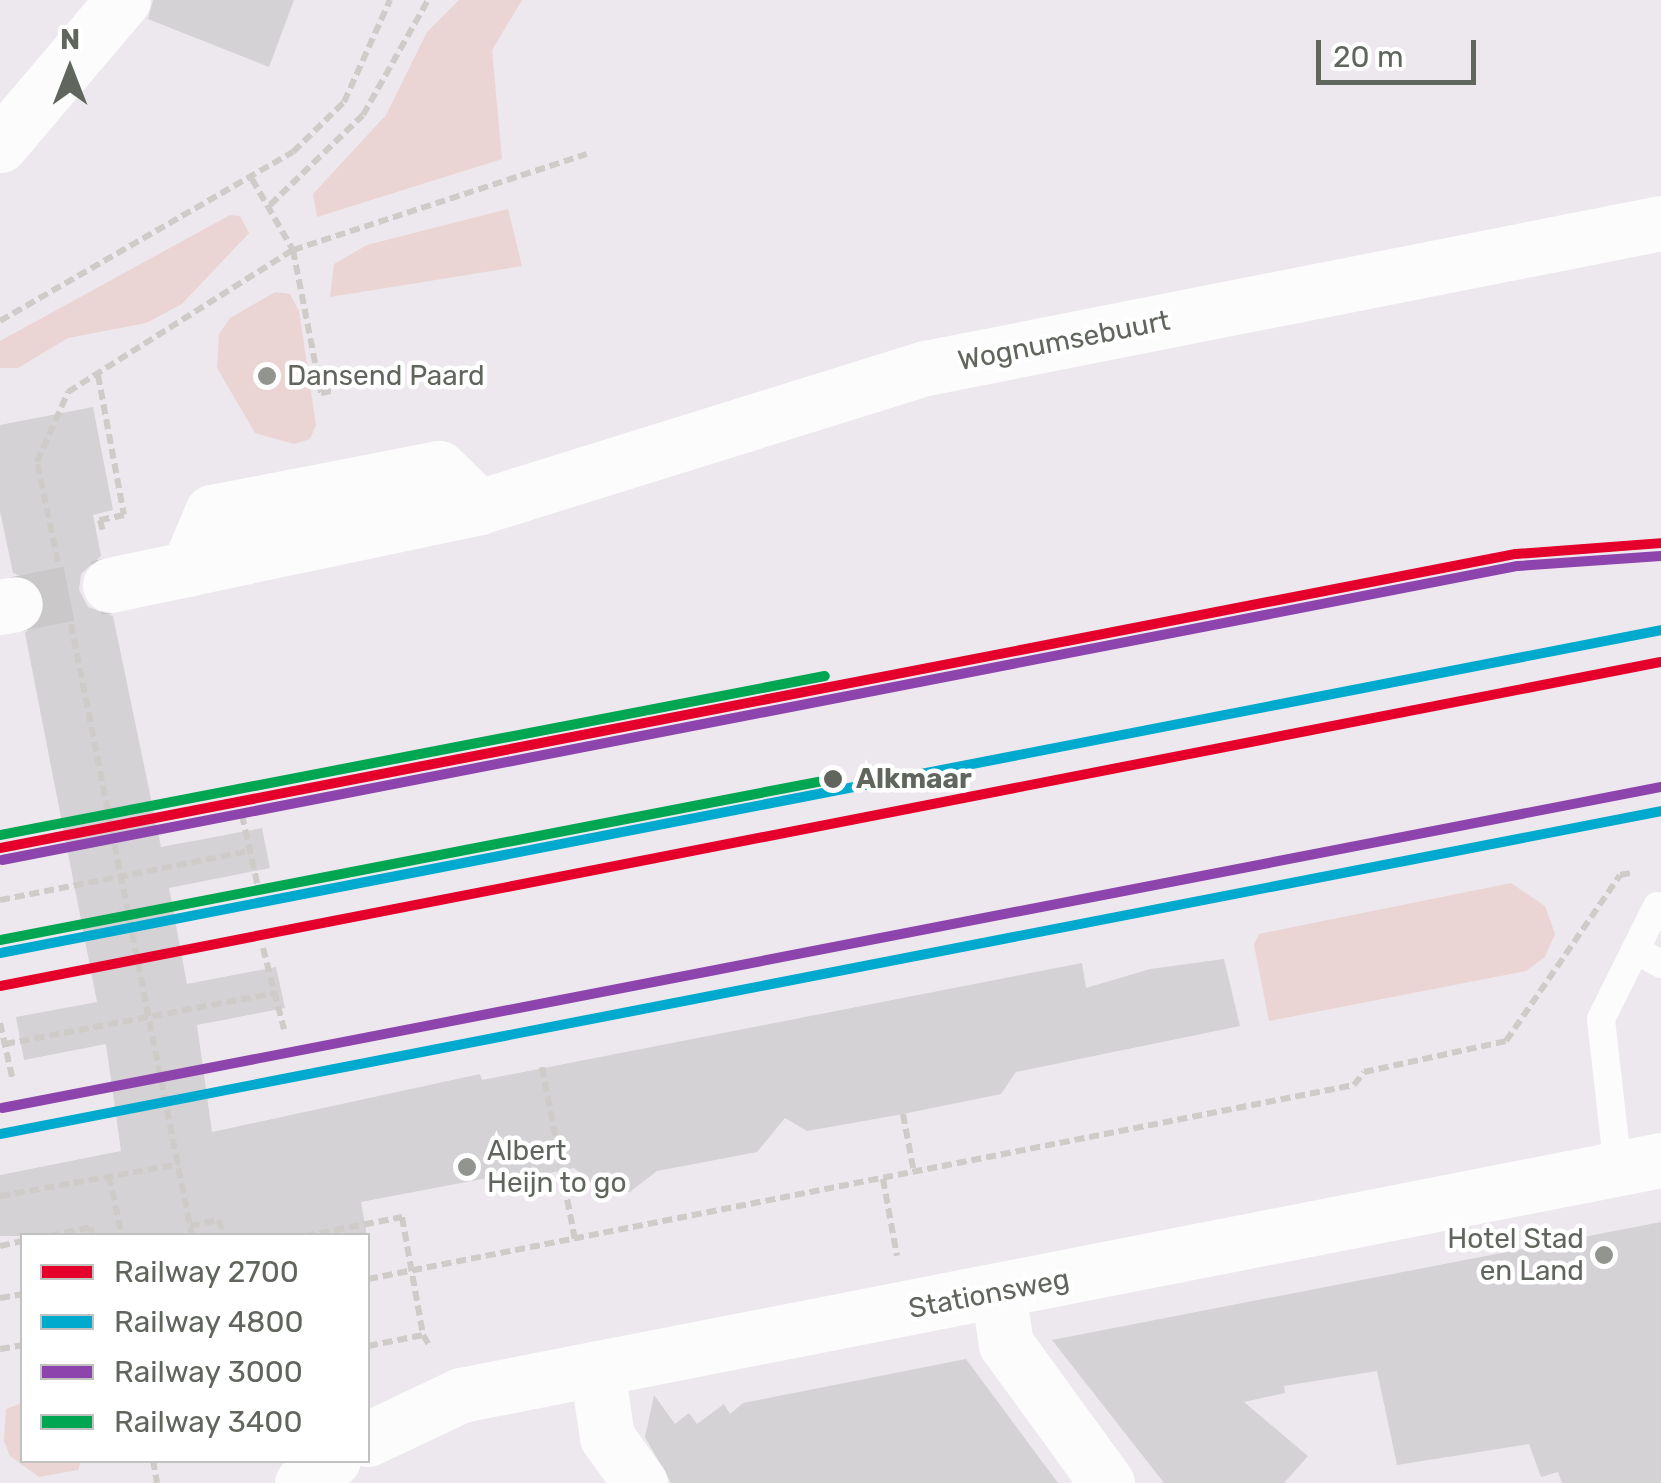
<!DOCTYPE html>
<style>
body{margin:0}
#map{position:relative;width:1661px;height:1483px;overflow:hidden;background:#ede8ed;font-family:Rubik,sans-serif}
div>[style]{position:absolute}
.green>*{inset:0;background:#ebd4d4}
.building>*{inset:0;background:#d4d2d5}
.tertiary-tunnel>*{height:55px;margin-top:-27.5px;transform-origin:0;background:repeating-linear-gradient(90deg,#cac8c9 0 55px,transparent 0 83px)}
.path>*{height:6px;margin-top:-3px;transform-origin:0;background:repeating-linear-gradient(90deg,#cecbc9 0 10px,transparent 0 15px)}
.service>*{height:28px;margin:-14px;padding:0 14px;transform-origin:14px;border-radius:14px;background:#fcfcfc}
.minor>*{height:55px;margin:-27.5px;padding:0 27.5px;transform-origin:27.5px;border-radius:27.5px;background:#fcfcfc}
.tertiary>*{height:55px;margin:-27.5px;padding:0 27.5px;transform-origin:27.5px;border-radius:27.5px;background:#fcfcfc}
.rail-1>*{height:10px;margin:-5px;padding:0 5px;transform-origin:5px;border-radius:5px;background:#e4002b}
.rail-2>*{height:10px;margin:-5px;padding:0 5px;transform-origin:5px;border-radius:5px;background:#00a9ce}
.rail-3>*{height:10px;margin:-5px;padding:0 5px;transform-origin:5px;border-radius:5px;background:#8e44ad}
.rail-4>*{height:10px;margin:-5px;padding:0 5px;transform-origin:5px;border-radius:5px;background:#00a651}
.dots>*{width:28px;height:28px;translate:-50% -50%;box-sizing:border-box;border:5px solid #fff;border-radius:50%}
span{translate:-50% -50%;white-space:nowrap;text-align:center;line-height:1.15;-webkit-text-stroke:9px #fff;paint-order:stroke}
.street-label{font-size:28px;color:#60665d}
.poi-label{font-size:28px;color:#60665d}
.left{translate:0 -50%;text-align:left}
.right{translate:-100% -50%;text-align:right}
.stop-label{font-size:28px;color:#60665d;font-weight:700}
.legend{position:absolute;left:20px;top:1233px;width:350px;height:230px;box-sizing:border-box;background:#fff;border:2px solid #bfc2be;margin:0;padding:12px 18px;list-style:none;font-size:30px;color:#60665d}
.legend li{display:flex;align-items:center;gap:20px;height:50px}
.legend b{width:50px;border:2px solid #bfc2be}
.north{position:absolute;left:20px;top:20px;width:100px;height:100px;-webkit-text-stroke:8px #fff;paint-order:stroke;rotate:0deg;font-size:28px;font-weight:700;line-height:40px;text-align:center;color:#60665d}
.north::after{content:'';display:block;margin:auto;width:35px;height:45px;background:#60665d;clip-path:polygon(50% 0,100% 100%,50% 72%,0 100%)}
.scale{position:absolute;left:1316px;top:40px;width:160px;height:45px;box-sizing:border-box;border:5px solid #60665d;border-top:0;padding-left:12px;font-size:30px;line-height:35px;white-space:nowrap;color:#60665d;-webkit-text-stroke:8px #fff;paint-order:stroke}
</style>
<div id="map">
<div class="green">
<div style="clip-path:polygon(459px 0,522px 0,492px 50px,502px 159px,317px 217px,313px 194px,386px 115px,427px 32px)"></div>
<div style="clip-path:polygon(508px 209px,522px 266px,330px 297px,334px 264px,367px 245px)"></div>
<div style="clip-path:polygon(230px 215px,240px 216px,249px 233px,182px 304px,146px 323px,68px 338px,18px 368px,0 368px,0 341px)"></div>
<div style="clip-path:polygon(275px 292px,290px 294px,299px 311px,316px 425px,310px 439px,294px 444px,255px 433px,217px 368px,219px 334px,230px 318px)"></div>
<div style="clip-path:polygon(1511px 883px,1545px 906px,1555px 934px,1545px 957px,1526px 971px,1269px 1021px,1254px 945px,1259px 934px)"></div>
<div style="clip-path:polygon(22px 1403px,22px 1460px,81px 1461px,78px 1470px,39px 1477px,10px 1456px,4px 1441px,6px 1409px)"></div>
</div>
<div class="building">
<div style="clip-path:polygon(153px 0,294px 0,269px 67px,148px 19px)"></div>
<div style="clip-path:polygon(93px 407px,113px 510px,93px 515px,101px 556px,81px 574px,79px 590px,88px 607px,113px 616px,161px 847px,262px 828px,270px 868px,169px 888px,187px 984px,276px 967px,285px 1008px,197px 1025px,212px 1132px,480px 1074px,482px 1080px,1082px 963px,1086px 988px,1150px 969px,1224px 959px,1240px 1026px,1016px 1072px,1001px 1094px,903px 1114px,807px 1131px,785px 1118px,757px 1152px,657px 1171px,630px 1192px,600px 1190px,574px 1168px,510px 1181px,508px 1174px,361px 1202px,367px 1236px,0 1236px,0 1175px,121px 1151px,106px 1044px,24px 1060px,16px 1017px,97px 1002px,25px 633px,44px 615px,46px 599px,38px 583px,13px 573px,0 511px,0 425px)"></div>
<div style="clip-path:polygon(1661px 1222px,1661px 1483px,1562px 1483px,1558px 1472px,1541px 1477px,1529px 1444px,1397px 1465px,1377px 1371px,1284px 1386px,1285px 1393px,1244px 1402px,1308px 1456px,1284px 1483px,1164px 1483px,1052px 1340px)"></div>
<div style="clip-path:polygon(966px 1359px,1058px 1483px,671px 1483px,645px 1437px,654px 1395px,675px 1424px,689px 1413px,697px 1424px,724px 1404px,730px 1414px,743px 1403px)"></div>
</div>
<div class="tertiary-tunnel">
<div style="left:15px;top:604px;width:97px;rotate:-11.3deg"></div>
</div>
<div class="path">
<div style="left:252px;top:179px;width:82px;rotate:60deg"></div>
<div style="left:293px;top:250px;width:146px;rotate:78.9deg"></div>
<div style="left:321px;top:393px;width:15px;rotate:-11deg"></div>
<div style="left:270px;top:205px;width:129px;rotate:-44.1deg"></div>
<div style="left:363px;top:115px;width:132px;rotate:-60.5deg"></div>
<div style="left:0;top:321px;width:338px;rotate:-30deg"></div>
<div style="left:293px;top:152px;width:71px;rotate:-44.4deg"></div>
<div style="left:344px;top:102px;width:112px;rotate:-65.7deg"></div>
<div style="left:98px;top:375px;width:142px;rotate:79.5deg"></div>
<div style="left:124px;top:515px;width:25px;rotate:168deg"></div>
<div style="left:100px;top:520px;width:12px;rotate:76deg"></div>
<div style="left:58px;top:562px;width:102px;rotate:-101.9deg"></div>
<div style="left:37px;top:462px;width:77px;rotate:-66.1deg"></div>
<div style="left:68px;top:392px;width:266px;rotate:-32.3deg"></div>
<div style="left:293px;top:250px;width:309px;rotate:-18.1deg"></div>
<div style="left:71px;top:624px;width:624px;rotate:78.82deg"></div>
<div style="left:242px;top:815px;width:74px;rotate:77.5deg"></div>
<div style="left:0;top:900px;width:255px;rotate:-11.1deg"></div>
<div style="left:263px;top:948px;width:84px;rotate:75.5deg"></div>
<div style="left:0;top:1023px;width:59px;rotate:77.4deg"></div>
<div style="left:5px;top:1044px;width:275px;rotate:-10.7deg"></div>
<div style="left:542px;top:1067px;width:176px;rotate:79.2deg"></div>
<div style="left:903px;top:1114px;width:60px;rotate:79.4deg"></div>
<div style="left:109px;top:1176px;width:61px;rotate:77.8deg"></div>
<div style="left:883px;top:1179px;width:78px;rotate:79.7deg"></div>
<div style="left:0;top:1196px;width:182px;rotate:-10.1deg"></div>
<div style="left:190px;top:1226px;width:30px;rotate:-12deg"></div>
<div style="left:219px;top:1220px;width:16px;rotate:76deg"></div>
<div style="left:50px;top:1236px;width:42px;rotate:-12.4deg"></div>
<div style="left:91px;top:1227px;width:9px;rotate:84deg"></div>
<div style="left:305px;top:1236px;width:99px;rotate:-11.1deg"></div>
<div style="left:402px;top:1217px;width:120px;rotate:79.9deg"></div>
<div style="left:423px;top:1335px;width:15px;rotate:58deg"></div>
<div style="left:0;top:1246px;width:23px;rotate:-13deg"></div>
<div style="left:368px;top:1279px;width:1005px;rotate:-11.13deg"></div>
<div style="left:1354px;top:1085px;width:16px;rotate:-52deg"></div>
<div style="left:1364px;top:1072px;width:145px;rotate:-12.3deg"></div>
<div style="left:1506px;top:1041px;width:201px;rotate:-55.5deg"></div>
<div style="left:1620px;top:875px;width:10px;rotate:-11deg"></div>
<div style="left:0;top:1298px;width:22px;rotate:-10deg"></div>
<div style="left:368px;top:1346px;width:56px;rotate:-11.3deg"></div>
<div style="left:0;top:1349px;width:22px;rotate:-10deg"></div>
<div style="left:153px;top:1460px;width:23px;rotate:80deg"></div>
</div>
<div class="service">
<div style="left:1635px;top:950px;width:30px;rotate:28deg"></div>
<div style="left:1618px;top:1169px;width:151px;rotate:-96.5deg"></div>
<div style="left:1601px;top:1019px;width:126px;rotate:-63.6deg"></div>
</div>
<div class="minor">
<div style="left:0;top:145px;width:190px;rotate:-49.7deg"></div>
<div style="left:188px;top:569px;width:62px;rotate:-67.2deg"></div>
<div style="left:212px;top:512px;width:231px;rotate:-11deg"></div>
<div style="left:439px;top:468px;width:56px;rotate:44.3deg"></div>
<div style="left:998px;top:1292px;width:53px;rotate:81.3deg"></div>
<div style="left:1006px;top:1344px;width:172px;rotate:54deg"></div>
<div style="left:597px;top:1370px;width:68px;rotate:81.5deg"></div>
<div style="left:607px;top:1437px;width:57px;rotate:54.3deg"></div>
<div style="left:368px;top:1439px;width:103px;rotate:-25.3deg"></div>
<div style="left:461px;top:1395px;width:1223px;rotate:-11.08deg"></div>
<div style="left:302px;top:1483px;width:39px;rotate:-37deg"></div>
</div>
<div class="tertiary">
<div style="left:110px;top:585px;width:377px;rotate:-11.9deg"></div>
<div style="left:479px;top:507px;width:468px;rotate:-17.3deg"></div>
<div style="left:926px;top:368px;width:749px;rotate:-11.16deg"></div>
<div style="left:0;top:607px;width:15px;rotate:-11deg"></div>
</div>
<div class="rail-1">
<div style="left:0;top:848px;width:1544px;rotate:-10.98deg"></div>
<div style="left:1516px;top:554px;width:145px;rotate:-4.3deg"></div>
<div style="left:0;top:986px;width:1692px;rotate:-11.04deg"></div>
</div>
<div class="rail-2">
<div style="left:0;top:953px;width:1692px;rotate:-11deg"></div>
<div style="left:0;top:1134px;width:1692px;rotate:-11deg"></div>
</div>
<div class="rail-3">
<div style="left:2px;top:860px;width:1544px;rotate:-10.98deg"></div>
<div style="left:1518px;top:566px;width:143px;rotate:-4deg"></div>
<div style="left:2px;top:1108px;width:1690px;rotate:-10.95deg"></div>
</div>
<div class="rail-4">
<div style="left:0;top:835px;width:840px;rotate:-10.91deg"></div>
<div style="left:0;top:940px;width:848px;rotate:-10.94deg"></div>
</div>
<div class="dots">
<div style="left:267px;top:376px;background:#91948f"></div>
<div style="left:833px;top:779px;background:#60665d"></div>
<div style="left:467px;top:1167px;background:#91948f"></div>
<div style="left:1604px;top:1255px;background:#91948f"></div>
</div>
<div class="street-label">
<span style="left:1064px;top:341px;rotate:-11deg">Wognumsebuurt</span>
<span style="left:989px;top:1294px;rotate:-11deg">Stationsweg</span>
</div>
<div class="poi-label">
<span class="left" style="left:287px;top:376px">Dansend Paard</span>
<span class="left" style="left:487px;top:1167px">Albert<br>Heijn to go</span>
<span class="right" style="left:1584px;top:1255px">Hotel Stad<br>en Land</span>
</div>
<div class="stop-label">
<span class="left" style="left:856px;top:779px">Alkmaar</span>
</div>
<ul class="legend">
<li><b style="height:12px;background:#e4002b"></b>Railway 2700</li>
<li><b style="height:12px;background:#00a9ce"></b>Railway 4800</li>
<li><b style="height:12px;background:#8e44ad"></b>Railway 3000</li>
<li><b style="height:12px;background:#00a651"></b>Railway 3400</li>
</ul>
<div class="north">N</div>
<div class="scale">20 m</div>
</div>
